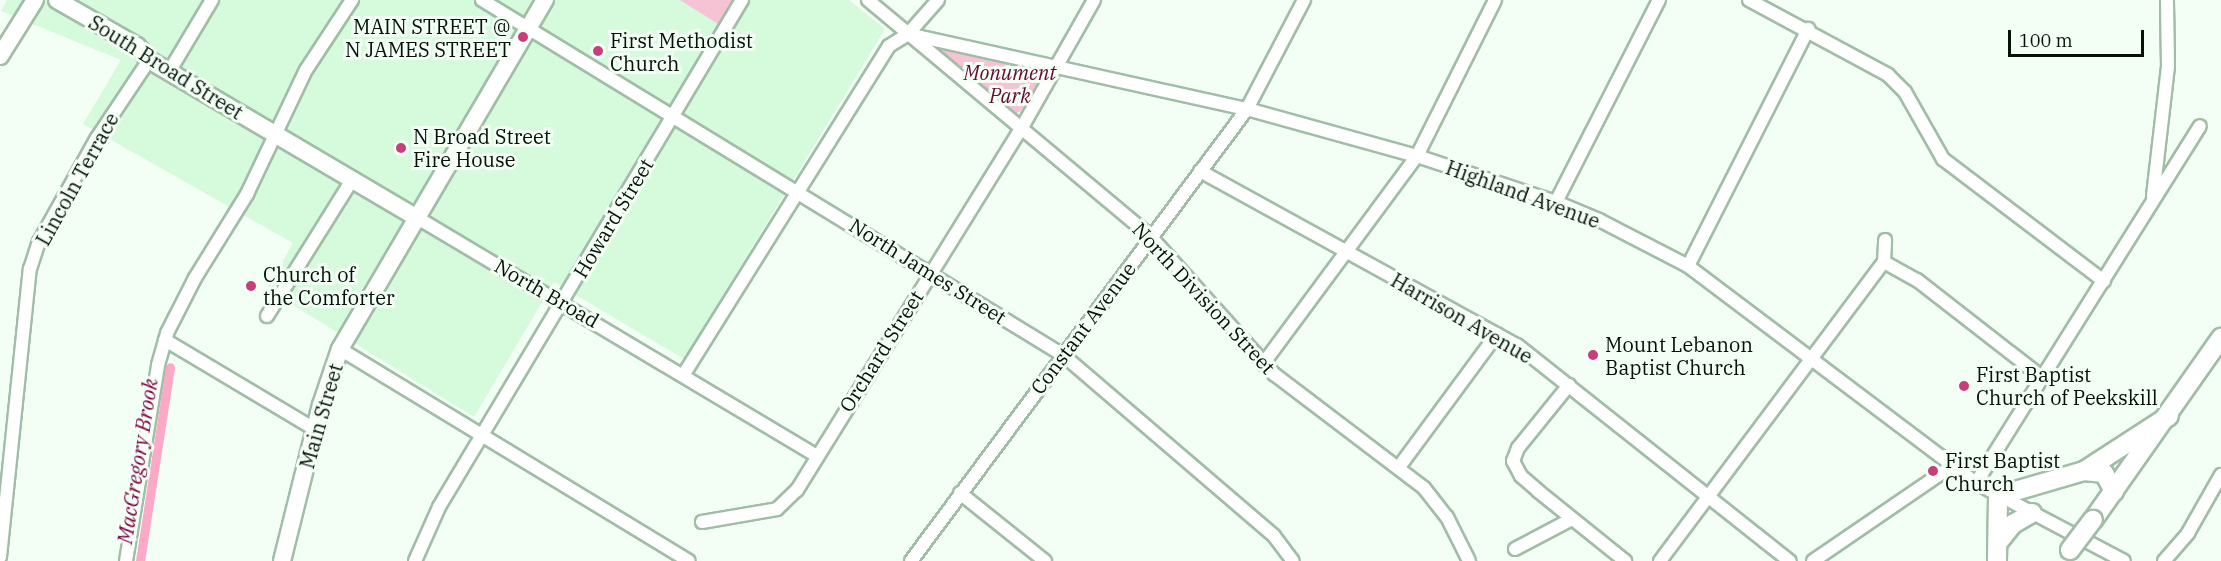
<!DOCTYPE html>
<style>
body{margin:0}
#map{position:relative;width:2221px;height:561px;overflow:hidden;background:#f3fff5;font-family:"IBM Plex Serif",serif}
div>[style]{position:absolute}
.built>*{inset:0;background:#d5fadc}
.green>*{inset:0;background:#f6c3d4}
.canal>*{height:9px;margin:-4.5px;padding:0 4.5px;transform-origin:4.5px;border-radius:4.5px;background:#fba9c6}
.roads{filter:drop-shadow(2px 0 #a1bda7) drop-shadow(-2px 0 #a1bda7) drop-shadow(0 2px #a1bda7) drop-shadow(0 -2px #a1bda7)}
.minor>*{height:12px;margin:-6px;padding:0 6px;transform-origin:6px;border-radius:6px;background:#fff}
.major>*{height:16px;margin:-8px;padding:0 8px;transform-origin:8px;border-radius:8px;background:#fff}
.highway>*{height:18px;margin:-9px;padding:0 9px;transform-origin:9px;border-radius:9px;background:#fff}
.bridges{filter:drop-shadow(2px 0 #a1bda7) drop-shadow(-2px 0 #a1bda7) drop-shadow(0 2px #a1bda7) drop-shadow(0 -2px #a1bda7)}
.highway-bridge>*{height:18px;margin:-9px;padding:0 9px;transform-origin:9px;border-radius:9px;background:#fff}
.dots>*{width:16px;height:16px;translate:-50% -50%;box-sizing:border-box;border:3px solid #f3fff5;border-radius:50%}
span{translate:-50% -50%;white-space:nowrap;text-align:center;line-height:1.15;-webkit-text-stroke:6px #f3fff5;paint-order:stroke}
.poi-label{font-size:20px;color:#061008}
.right{translate:-100% -50%;text-align:right}
.left{translate:0 -50%;text-align:left}
.street-label{font-size:20px;color:#061008}
.park-label{font-size:20px;color:#640a37;font-style:italic}
.water-label{font-size:21px;color:#7d0044;font-style:italic}
.scale{position:absolute;left:2008px;top:30px;width:136px;height:27px;box-sizing:border-box;border:3px solid #061008;border-top:0;padding-left:8px;font-size:18px;line-height:21px;white-space:nowrap;color:#061008;-webkit-text-stroke:4px #f3fff5;paint-order:stroke}
</style>
<div id="map">
<div class="built">
<div style="clip-path:polygon(7px 0,849px 0,885px 29px,684px 359px,554px 282px,474px 417px,267px 289px,293px 243px,83px 124px,121px 60px,1px 11px)"></div>
</div>
<div class="green">
<div style="clip-path:polygon(680px 0,741px 0,723px 27px)"></div>
<div style="clip-path:polygon(937px 46px,1038px 70px,1042px 77px,1020px 112px,1013px 114px,935px 50px)"></div>
</div>
<div class="canal">
<div style="left:140px;top:561px;width:196px;rotate:-81.2deg"></div>
</div>
<div class="roads">
<div class="minor">
<div style="left:482px;top:0;width:681px;rotate:31.43deg"></div>
<div style="left:1063px;top:355px;width:278px;rotate:40.6deg"></div>
<div style="left:1274px;top:536px;width:31px;rotate:53deg"></div>
<div style="left:868px;top:0;width:368px;rotate:39.9deg"></div>
<div style="left:1150px;top:236px;width:186px;rotate:48.1deg"></div>
<div style="left:1274px;top:374px;width:188px;rotate:37.2deg"></div>
<div style="left:1424px;top:488px;width:37px;rotate:52deg"></div>
<div style="left:1447px;top:517px;width:49px;rotate:63.4deg"></div>
<div style="left:1749px;top:0;width:158px;rotate:28.3deg"></div>
<div style="left:1888px;top:75px;width:24px;rotate:45deg"></div>
<div style="left:1905px;top:92px;width:77px;rotate:60.4deg"></div>
<div style="left:1943px;top:159px;width:202px;rotate:37.2deg"></div>
<div style="left:908px;top:34px;width:347px;rotate:12.5deg"></div>
<div style="left:1247px;top:109px;width:176px;rotate:15.5deg"></div>
<div style="left:1417px;top:156px;width:146px;rotate:18.3deg"></div>
<div style="left:1556px;top:202px;width:47px;rotate:22.7deg"></div>
<div style="left:1599px;top:220px;width:100px;rotate:27.3deg"></div>
<div style="left:1688px;top:266px;width:361px;rotate:37deg"></div>
<div style="left:1976px;top:483px;width:167px;rotate:27.8deg"></div>
<div style="left:169px;top:72px;width:84px;rotate:-59.2deg"></div>
<div style="left:1200px;top:171px;width:362px;rotate:28.8deg"></div>
<div style="left:1517px;top:345px;width:348px;rotate:38.4deg"></div>
<div style="left:2153px;top:196px;width:131px;rotate:-83.4deg"></div>
<div style="left:2168px;top:66px;width:66px;rotate:-90.9deg"></div>
<div style="left:1556px;top:202px;width:227px;rotate:-63deg"></div>
<div style="left:416px;top:217px;width:467px;rotate:30.8deg"></div>
<div style="left:1884px;top:262px;width:38px;rotate:29deg"></div>
<div style="left:1917px;top:280px;width:160px;rotate:37.9deg"></div>
<div style="left:1688px;top:266px;width:266px;rotate:-63.1deg"></div>
<div style="left:267px;top:316px;width:160px;rotate:-58deg"></div>
<div style="left:165px;top:340px;width:176px;rotate:30.8deg"></div>
<div style="left:340px;top:349px;width:408px;rotate:31.3deg"></div>
<div style="left:1263px;top:364px;width:259px;rotate:-53.5deg"></div>
<div style="left:1417px;top:156px;width:174px;rotate:-63.4deg"></div>
<div style="left:684px;top:374px;width:387px;rotate:-58deg"></div>
<div style="left:889px;top:46px;width:22px;rotate:-32deg"></div>
<div style="left:908px;top:34px;width:45px;rotate:-48.6deg"></div>
<div style="left:1569px;top:385px;width:81px;rotate:129deg"></div>
<div style="left:1518px;top:448px;width:14px;rotate:111deg"></div>
<div style="left:1513px;top:461px;width:17px;rotate:62deg"></div>
<div style="left:1521px;top:476px;width:23px;rotate:41deg"></div>
<div style="left:1538px;top:491px;width:112px;rotate:38.8deg"></div>
<div style="left:1399px;top:467px;width:165px;rotate:-53.6deg"></div>
<div style="left:1976px;top:483px;width:421px;rotate:-57.9deg"></div>
<div style="left:960px;top:493px;width:109px;rotate:38.7deg"></div>
<div style="left:702px;top:522px;width:76px;rotate:-9.8deg"></div>
<div style="left:777px;top:509px;width:28px;rotate:-44deg"></div>
<div style="left:797px;top:490px;width:425px;rotate:-58.2deg"></div>
<div style="left:1021px;top:129px;width:148px;rotate:-60.5deg"></div>
<div style="left:1515px;top:549px;width:64px;rotate:-27.8deg"></div>
<div style="left:0;top:557px;width:290px;rotate:-84.1deg"></div>
<div style="left:30px;top:269px;width:28px;rotate:-72deg"></div>
<div style="left:39px;top:242px;width:119px;rotate:-60.9deg"></div>
<div style="left:97px;top:138px;width:94px;rotate:-56.3deg"></div>
<div style="left:126px;top:561px;width:199px;rotate:-80.7deg"></div>
<div style="left:158px;top:365px;width:33px;rotate:-74deg"></div>
<div style="left:167px;top:333px;width:62px;rotate:-63deg"></div>
<div style="left:195px;top:278px;width:99px;rotate:-58.2deg"></div>
<div style="left:247px;top:194px;width:137px;rotate:-64.6deg"></div>
<div style="left:306px;top:70px;width:84px;rotate:-56.7deg"></div>
<div style="left:415px;top:561px;width:59px;rotate:-66deg"></div>
<div style="left:439px;top:507px;width:591px;rotate:-59.14deg"></div>
<div style="left:911px;top:561px;width:563px;rotate:-53.37deg"></div>
<div style="left:1247px;top:109px;width:123px;rotate:-62.4deg"></div>
<div style="left:1660px;top:561px;width:374px;rotate:-53.2deg"></div>
<div style="left:1884px;top:262px;width:22px;rotate:-87deg"></div>
<div style="left:1813px;top:561px;width:168px;rotate:-34.4deg"></div>
<div style="left:2164px;top:561px;width:37px;rotate:-49deg"></div>
<div style="left:2188px;top:533px;width:67px;rotate:-60.4deg"></div>
</div>
<div class="major">
<div style="left:57px;top:0;width:92px;rotate:29.9deg"></div>
<div style="left:137px;top:46px;width:18px;rotate:49deg"></div>
<div style="left:149px;top:60px;width:310px;rotate:30.5deg"></div>
<div style="left:0;top:56px;width:66px;rotate:-58deg"></div>
<div style="left:282px;top:561px;width:161px;rotate:-76deg"></div>
<div style="left:321px;top:405px;width:59px;rotate:-71.3deg"></div>
<div style="left:340px;top:349px;width:405px;rotate:-59.6deg"></div>
</div>
<div class="highway">
<div style="left:2084px;top:471px;width:20px;rotate:6deg"></div>
<div style="left:2104px;top:473px;width:21px;rotate:61deg"></div>
<div style="left:2093px;top:520px;width:223px;rotate:-54.9deg"></div>
<div style="left:2000px;top:540px;width:21px;rotate:-51deg"></div>
<div style="left:2013px;top:524px;width:22px;rotate:-30deg"></div>
<div style="left:1997px;top:561px;width:65px;rotate:-89.1deg"></div>
<div style="left:1998px;top:496px;width:90px;rotate:-16.2deg"></div>
<div style="left:2084px;top:471px;width:101px;rotate:-32.9deg"></div>
</div>
</div>
<div class="bridges">
<div class="highway-bridge">
<div style="left:2070px;top:550px;width:38px;rotate:-53deg"></div>
</div>
</div>
<div class="dots">
<div style="left:523px;top:37px;background:#c73e7b"></div>
<div style="left:598px;top:51px;background:#c73e7b"></div>
<div style="left:401px;top:148px;background:#c73e7b"></div>
<div style="left:251px;top:286px;background:#c73e7b"></div>
<div style="left:1593px;top:355px;background:#c73e7b"></div>
<div style="left:1964px;top:386px;background:#c73e7b"></div>
<div style="left:1933px;top:471px;background:#c73e7b"></div>
</div>
<div class="poi-label">
<span class="right" style="left:511px;top:38px">MAIN STREET @<br>N JAMES STREET</span>
<span class="left" style="left:610px;top:52px">First Methodist<br>Church</span>
<span class="left" style="left:413px;top:148px">N Broad Street<br>Fire House</span>
<span class="left" style="left:263px;top:286px">Church of<br>the Comforter</span>
<span class="left" style="left:1605px;top:356px">Mount Lebanon<br>Baptist Church</span>
<span class="left" style="left:1976px;top:386px">First Baptist<br>Church of Peekskill</span>
<span class="left" style="left:1945px;top:472px">First Baptist<br>Church</span>
</div>
<div class="street-label">
<span style="left:166px;top:67px;rotate:32deg">South Broad Street</span>
<span style="left:77px;top:179px;rotate:-61deg">Lincoln Terrace</span>
<span style="left:1523px;top:194px;rotate:20deg">Highland Avenue</span>
<span style="left:613px;top:218px;rotate:-59deg">Howard Street</span>
<span style="left:928px;top:271px;rotate:32deg">North James Street</span>
<span style="left:547px;top:293px;rotate:30deg">North Broad</span>
<span style="left:1204px;top:298px;rotate:47deg">North Division Street</span>
<span style="left:1462px;top:318px;rotate:30deg">Harrison Avenue</span>
<span style="left:1083px;top:328px;rotate:-53deg">Constant Avenue</span>
<span style="left:881px;top:351px;rotate:-58deg">Orchard Street</span>
<span style="left:321px;top:416px;rotate:-74deg">Main Street</span>
</div>
<div class="park-label">
<span style="left:1010px;top:84px">Monument<br>Park</span>
</div>
<div class="water-label">
<span style="left:137px;top:461px;rotate:-81deg">MacGregory Brook</span>
</div>
<div class="scale">100 m</div>
</div>
